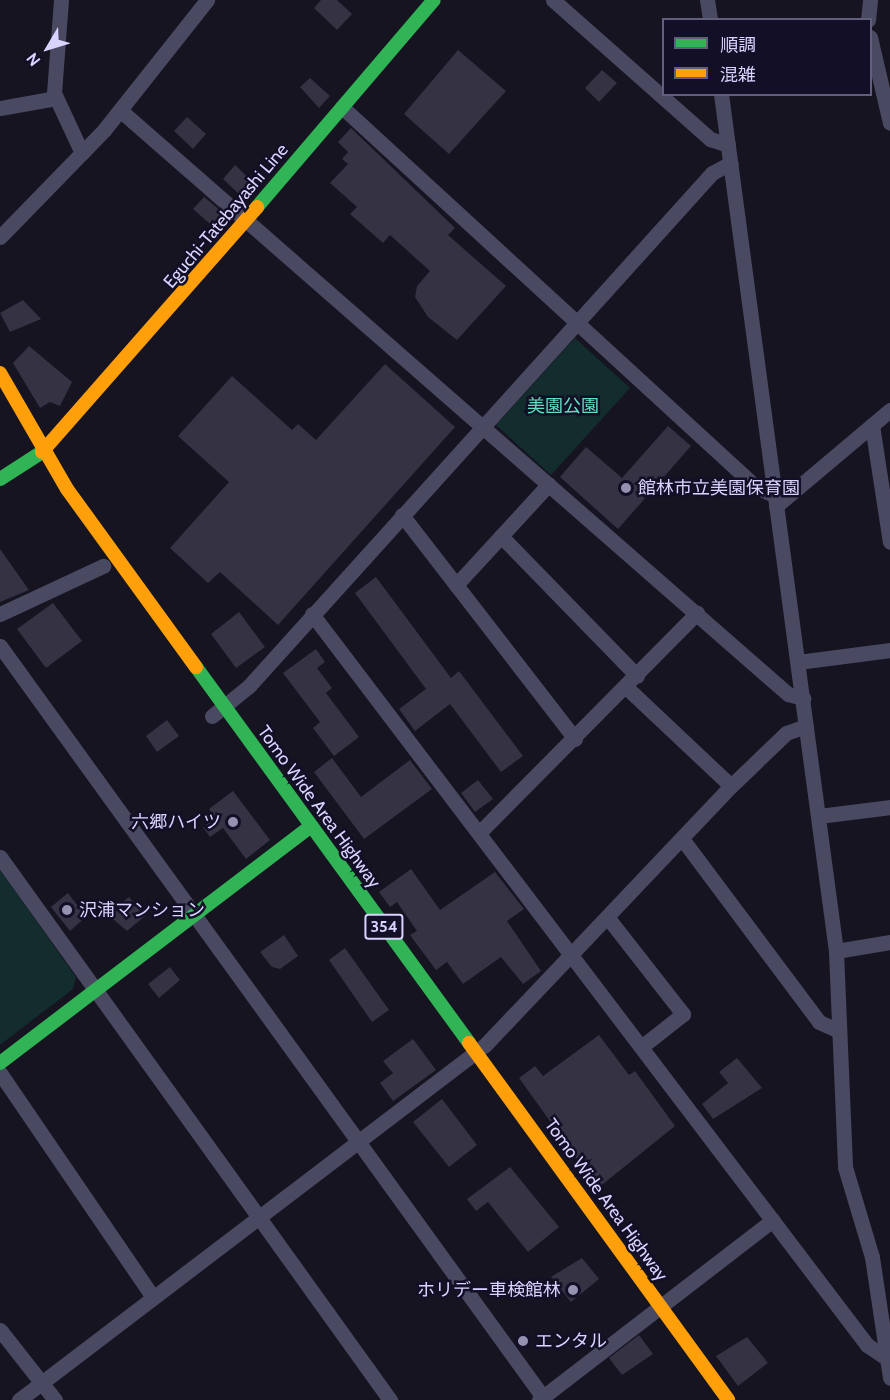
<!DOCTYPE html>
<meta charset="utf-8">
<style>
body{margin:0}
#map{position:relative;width:890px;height:1400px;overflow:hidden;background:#161421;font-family:Cabin,"Noto Sans JP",sans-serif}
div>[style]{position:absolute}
.green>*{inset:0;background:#132c2d}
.building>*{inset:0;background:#343243}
.street>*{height:15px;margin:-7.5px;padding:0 7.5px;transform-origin:7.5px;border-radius:7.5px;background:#4a4962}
.fast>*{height:14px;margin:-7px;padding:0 7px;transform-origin:7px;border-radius:7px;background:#30b455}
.slow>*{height:14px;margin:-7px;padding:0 7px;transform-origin:7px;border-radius:7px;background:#ff9f0a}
.dots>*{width:16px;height:16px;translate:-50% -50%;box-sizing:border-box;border:3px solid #130f26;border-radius:50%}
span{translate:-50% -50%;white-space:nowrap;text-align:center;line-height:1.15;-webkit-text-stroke:5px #130f26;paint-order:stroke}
.shield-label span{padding:2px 4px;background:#130f26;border:2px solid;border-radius:4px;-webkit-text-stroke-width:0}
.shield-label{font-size:16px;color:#d9d4ff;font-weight:700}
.street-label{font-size:18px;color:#d9d4ff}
.park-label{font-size:18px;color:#5fe0c0}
.poi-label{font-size:18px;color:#d9d4ff}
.left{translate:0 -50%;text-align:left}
.right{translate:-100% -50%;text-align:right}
.legend{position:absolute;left:662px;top:18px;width:210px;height:78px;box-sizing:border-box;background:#130f26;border:2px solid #625e7d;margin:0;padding:8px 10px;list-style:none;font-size:18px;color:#d9d4ff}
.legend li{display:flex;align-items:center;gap:12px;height:30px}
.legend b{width:30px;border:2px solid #625e7d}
.north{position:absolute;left:18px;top:18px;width:60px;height:60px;-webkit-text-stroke:4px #130f26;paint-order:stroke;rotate:232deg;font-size:16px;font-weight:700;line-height:24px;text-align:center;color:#d9d4ff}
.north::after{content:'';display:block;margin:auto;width:21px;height:27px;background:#d9d4ff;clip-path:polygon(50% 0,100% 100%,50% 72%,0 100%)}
</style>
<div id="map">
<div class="green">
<div style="clip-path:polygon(575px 338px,630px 388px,551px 475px,496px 425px)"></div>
<div style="clip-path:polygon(0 870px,76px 977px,73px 989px,0 1045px)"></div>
</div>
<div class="building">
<div style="clip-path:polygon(321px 0,337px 0,352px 14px,337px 30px,314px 8px)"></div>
<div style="clip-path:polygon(458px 50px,506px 91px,449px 154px,404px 114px)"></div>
<div style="clip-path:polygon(602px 70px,617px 83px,599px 102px,585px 88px)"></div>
<div style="clip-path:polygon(310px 78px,330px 96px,319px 108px,300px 87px)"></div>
<div style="clip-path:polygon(187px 117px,206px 134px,193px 149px,174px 131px)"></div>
<div style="clip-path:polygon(351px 128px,455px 228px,448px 235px,506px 286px,457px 340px,428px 317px,415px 297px,417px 286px,430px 271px,390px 235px,383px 243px,350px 214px,357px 207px,330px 183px,348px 164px,342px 159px,348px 152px,338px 142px)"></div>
<div style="clip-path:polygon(235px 165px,253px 182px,240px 195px,223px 179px)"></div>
<div style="clip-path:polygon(204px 197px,228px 217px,217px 230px,193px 209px)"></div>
<div style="clip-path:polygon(23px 300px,41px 319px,10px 332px,0 313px)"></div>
<div style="clip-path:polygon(29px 346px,72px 382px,60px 406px,50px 402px,40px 408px,13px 363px)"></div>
<div style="clip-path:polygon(385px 364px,455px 427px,278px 625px,220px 572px,208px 583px,170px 548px,229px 482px,178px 436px,232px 376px,292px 430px,298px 424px,316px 440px)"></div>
<div style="clip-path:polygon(668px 426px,691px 446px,618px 529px,560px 477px,586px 447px,622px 478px)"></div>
<div style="clip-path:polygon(0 549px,29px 590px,0 602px)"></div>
<div style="clip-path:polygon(376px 577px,451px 678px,459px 671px,523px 756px,501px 772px,450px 704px,415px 731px,399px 709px,426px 689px,355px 593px)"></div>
<div style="clip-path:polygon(53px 603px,82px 641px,46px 668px,17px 629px)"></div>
<div style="clip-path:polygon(239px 612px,265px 647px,236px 668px,211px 634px)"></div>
<div style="clip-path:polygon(316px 649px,325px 662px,317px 668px,332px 688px,326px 693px,359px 737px,334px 756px,313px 728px,320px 722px,283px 673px)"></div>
<div style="clip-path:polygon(167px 720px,179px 736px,157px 752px,146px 736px)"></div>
<div style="clip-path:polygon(332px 758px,361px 797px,410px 760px,432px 789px,364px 839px,314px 772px)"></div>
<div style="clip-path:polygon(478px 780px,493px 799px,475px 812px,461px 793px)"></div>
<div style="clip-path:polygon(233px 791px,270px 840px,246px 859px,223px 828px,210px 837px,203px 827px,215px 818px,209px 809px)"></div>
<div style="clip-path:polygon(411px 869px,440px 910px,495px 872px,524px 909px,507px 921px,541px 971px,523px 984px,501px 957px,463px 984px,447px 962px,436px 970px,410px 935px,417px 931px,397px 902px,390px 907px,379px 892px)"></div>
<div style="clip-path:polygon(68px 893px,86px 917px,70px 931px,51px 907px)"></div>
<div style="clip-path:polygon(129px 897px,145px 916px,127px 931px,107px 914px)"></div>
<div style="clip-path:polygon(284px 935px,298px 956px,280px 969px,272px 967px,260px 952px)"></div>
<div style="clip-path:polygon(345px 948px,389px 1010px,372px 1022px,329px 960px)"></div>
<div style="clip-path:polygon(170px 967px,180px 980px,159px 998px,148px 984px)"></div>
<div style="clip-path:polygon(599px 1035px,629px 1075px,635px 1071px,675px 1126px,598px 1188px,519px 1078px,535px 1066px,543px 1076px)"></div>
<div style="clip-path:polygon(413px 1039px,436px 1070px,393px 1101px,380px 1083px,393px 1073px,383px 1061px)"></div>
<div style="clip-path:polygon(737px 1058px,762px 1088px,713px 1119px,702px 1104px,728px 1083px,719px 1072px)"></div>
<div style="clip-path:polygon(442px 1099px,477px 1145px,449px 1167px,413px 1122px)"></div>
<div style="clip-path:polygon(510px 1167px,559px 1227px,528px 1252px,488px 1202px,476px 1211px,467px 1199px)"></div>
<div style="clip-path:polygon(582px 1258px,599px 1279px,571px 1302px,551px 1277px)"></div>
<div style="clip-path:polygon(639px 1335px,653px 1354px,622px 1375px,609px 1358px)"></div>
<div style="clip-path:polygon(747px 1337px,768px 1363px,738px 1386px,716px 1356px)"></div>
</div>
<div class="street">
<div style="left:61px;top:0;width:93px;rotate:94.3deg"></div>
<div style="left:54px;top:93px;width:66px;rotate:65deg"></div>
<div style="left:553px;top:0;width:210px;rotate:41.5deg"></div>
<div style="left:710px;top:139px;width:19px;rotate:18deg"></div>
<div style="left:707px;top:0;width:20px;rotate:81deg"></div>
<div style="left:868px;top:20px;width:20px;rotate:-84deg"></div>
<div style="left:870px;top:37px;width:88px;rotate:76.9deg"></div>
<div style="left:721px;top:94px;width:865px;rotate:82.36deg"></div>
<div style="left:836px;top:951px;width:216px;rotate:87.6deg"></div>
<div style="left:845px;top:1167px;width:94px;rotate:73.3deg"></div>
<div style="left:872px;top:1257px;width:122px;rotate:81.5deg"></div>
<div style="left:342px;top:107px;width:562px;rotate:42.55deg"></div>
<div style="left:756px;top:487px;width:20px;rotate:24deg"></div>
<div style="left:0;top:108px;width:57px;rotate:-10.1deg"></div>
<div style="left:121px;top:111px;width:886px;rotate:41.16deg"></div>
<div style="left:788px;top:694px;width:16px;rotate:15deg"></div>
<div style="left:0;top:237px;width:149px;rotate:-45.8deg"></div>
<div style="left:104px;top:130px;width:166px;rotate:-51.6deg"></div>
<div style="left:872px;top:425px;width:118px;rotate:81.3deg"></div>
<div style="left:776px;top:506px;width:149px;rotate:-40.1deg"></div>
<div style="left:402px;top:515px;width:283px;rotate:52.3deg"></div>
<div style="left:501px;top:536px;width:195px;rotate:45.8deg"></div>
<div style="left:456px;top:585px;width:137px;rotate:-47.4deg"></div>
<div style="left:0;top:614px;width:114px;rotate:-25deg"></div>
<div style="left:312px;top:614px;width:918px;rotate:52.79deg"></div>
<div style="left:867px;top:1345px;width:22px;rotate:34deg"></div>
<div style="left:0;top:646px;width:930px;rotate:54.14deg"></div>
<div style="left:798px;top:662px;width:93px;rotate:-7.4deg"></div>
<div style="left:626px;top:687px;width:144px;rotate:43.3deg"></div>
<div style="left:212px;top:716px;width:48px;rotate:-39deg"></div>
<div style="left:249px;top:686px;width:691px;rotate:-47.93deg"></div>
<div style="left:712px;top:173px;width:21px;rotate:-28deg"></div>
<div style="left:819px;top:816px;width:72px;rotate:-7.2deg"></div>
<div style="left:479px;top:833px;width:310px;rotate:-45.3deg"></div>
<div style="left:683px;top:840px;width:227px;rotate:53.2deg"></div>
<div style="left:819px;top:1022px;width:20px;rotate:24deg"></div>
<div style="left:0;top:857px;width:669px;rotate:54.31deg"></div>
<div style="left:608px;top:918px;width:122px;rotate:52deg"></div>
<div style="left:683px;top:1014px;width:53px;rotate:141.8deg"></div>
<div style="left:836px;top:951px;width:55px;rotate:-9.5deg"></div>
<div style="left:0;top:1073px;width:271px;rotate:55.7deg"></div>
<div style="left:0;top:1330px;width:89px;rotate:51.8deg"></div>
<div style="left:19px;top:1400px;width:586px;rotate:-37.3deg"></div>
<div style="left:485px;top:1045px;width:357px;rotate:-46.5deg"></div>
<div style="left:731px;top:786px;width:76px;rotate:-43.9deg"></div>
<div style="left:786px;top:733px;width:21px;rotate:-19deg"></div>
<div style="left:539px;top:1400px;width:295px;rotate:-37.6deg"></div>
</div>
<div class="fast">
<div style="left:257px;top:207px;width:272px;rotate:-49.5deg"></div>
<div style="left:0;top:479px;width:50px;rotate:-32.7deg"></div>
<div style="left:196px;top:667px;width:465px;rotate:54deg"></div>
<div style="left:0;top:1063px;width:391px;rotate:-37.3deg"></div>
</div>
<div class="slow">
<div style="left:0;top:373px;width:134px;rotate:60deg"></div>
<div style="left:67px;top:489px;width:220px;rotate:54.1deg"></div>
<div style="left:42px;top:452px;width:326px;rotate:-48.7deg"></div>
<div style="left:469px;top:1043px;width:441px;rotate:54deg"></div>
</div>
<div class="dots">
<div style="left:626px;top:488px;background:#9591b1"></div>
<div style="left:233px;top:822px;background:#9591b1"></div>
<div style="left:67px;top:910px;background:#9591b1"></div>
<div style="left:573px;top:1290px;background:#9591b1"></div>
<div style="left:523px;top:1341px;background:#9591b1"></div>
</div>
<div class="shield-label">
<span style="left:384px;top:927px">354</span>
</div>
<div class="street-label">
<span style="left:226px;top:216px;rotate:-50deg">Eguchi-Tatebayashi Line</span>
<span style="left:319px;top:807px;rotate:54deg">Tomo Wide Area Highway</span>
<span style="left:606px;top:1200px;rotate:54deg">Tomo Wide Area Highway</span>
</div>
<div class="park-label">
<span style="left:563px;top:406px">美園公園</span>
</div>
<div class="poi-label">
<span class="left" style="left:638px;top:488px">館林市立美園保育園</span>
<span class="right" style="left:221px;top:822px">六郷ハイツ</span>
<span class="left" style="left:79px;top:910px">沢浦マンション</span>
<span class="right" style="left:561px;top:1290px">ホリデー車検館林</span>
<span class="left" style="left:535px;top:1341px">エンタル</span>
</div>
<ul class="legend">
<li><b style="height:8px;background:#30b455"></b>順調</li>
<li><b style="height:8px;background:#ff9f0a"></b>混雑</li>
</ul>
<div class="north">N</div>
</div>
